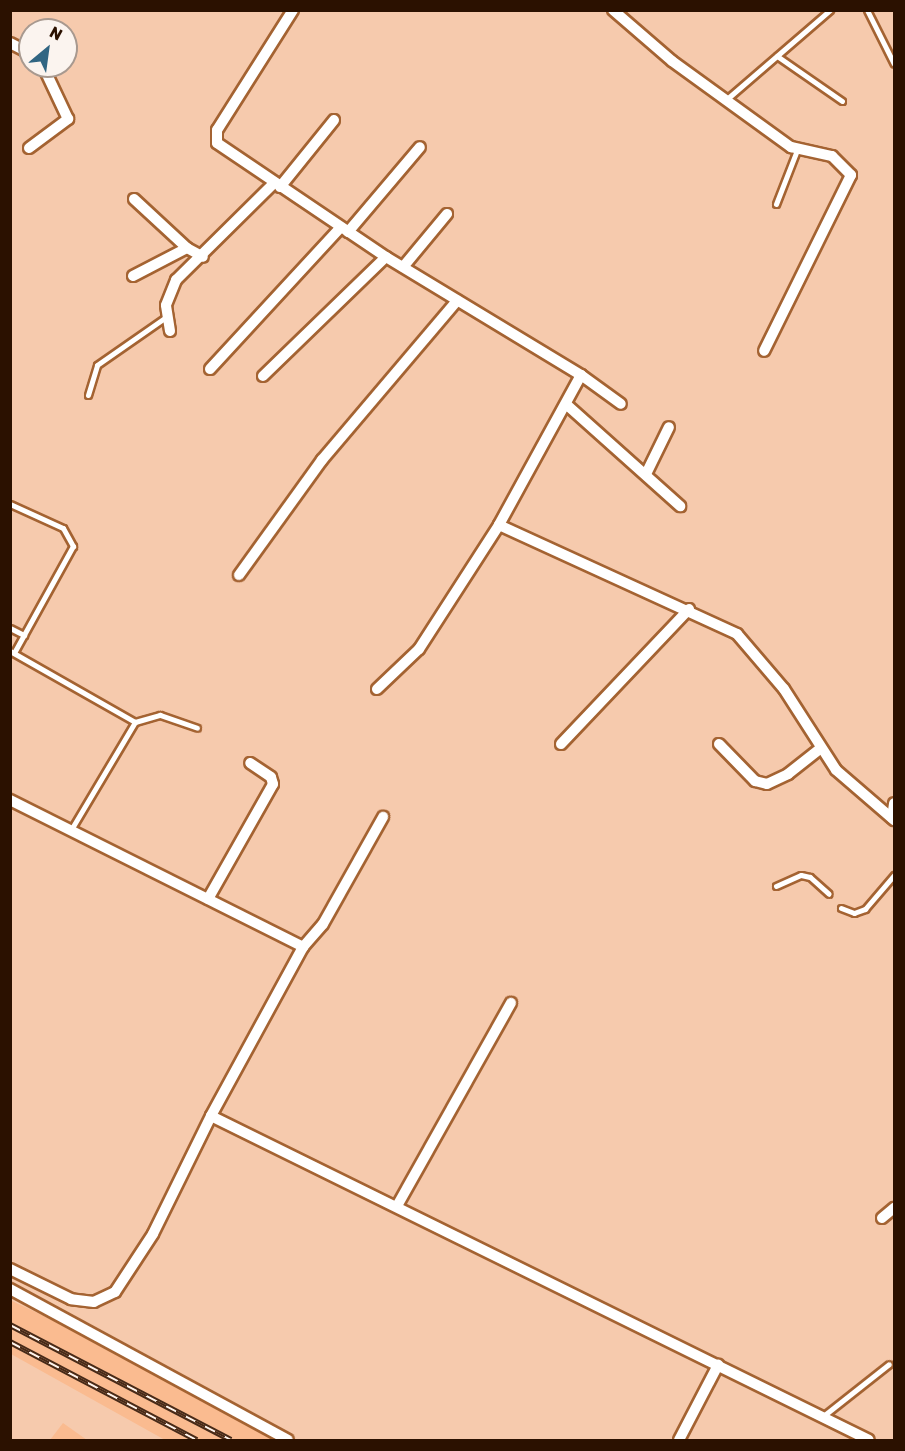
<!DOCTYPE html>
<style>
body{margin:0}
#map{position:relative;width:905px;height:1451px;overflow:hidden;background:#f6caad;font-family:Rubik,sans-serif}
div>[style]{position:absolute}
.built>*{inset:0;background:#fabb90}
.roads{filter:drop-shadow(2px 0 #a46332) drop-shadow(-2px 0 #a46332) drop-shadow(0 2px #a46332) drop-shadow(0 -2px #a46332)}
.service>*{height:5px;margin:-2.5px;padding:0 2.5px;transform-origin:2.5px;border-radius:2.5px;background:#fff}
.minor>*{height:10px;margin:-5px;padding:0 5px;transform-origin:5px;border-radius:5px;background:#fff}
.rail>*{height:6px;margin-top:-3px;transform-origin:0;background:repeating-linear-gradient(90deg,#fbf4ef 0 11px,#472a18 0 22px);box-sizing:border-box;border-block:2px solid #472a18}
span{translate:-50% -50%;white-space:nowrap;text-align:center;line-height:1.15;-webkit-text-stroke:4.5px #fbf4ef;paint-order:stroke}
.frame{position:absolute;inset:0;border:12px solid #2b1100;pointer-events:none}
.north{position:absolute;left:18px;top:18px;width:60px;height:60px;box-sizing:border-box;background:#fbf4ef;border:2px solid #a8998f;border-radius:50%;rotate:29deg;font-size:16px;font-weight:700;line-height:24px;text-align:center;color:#2b1100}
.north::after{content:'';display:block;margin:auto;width:21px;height:27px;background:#316582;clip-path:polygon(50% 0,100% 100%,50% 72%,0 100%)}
</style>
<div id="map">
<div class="built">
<div style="clip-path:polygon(10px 1300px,97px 1341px,279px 1440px,165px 1440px,11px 1354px)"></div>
<div style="clip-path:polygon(63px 1423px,87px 1440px,50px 1440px)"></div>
</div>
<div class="roads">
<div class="service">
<div style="left:867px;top:10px;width:60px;rotate:63.4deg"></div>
<div style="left:777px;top:56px;width:79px;rotate:34.7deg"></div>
<div style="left:728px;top:98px;width:135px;rotate:-40.8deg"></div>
<div style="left:776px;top:204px;width:58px;rotate:-68.7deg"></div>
<div style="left:88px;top:395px;width:31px;rotate:-73deg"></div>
<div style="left:97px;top:365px;width:84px;rotate:-34.8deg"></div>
<div style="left:10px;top:504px;width:58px;rotate:24.4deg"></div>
<div style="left:63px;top:528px;width:21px;rotate:61deg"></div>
<div style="left:73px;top:546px;width:122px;rotate:118.9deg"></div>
<div style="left:10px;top:628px;width:16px;rotate:27deg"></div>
<div style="left:10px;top:651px;width:144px;rotate:29.6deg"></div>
<div style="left:135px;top:722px;width:126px;rotate:120.7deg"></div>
<div style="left:135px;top:722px;width:26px;rotate:-16deg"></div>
<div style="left:160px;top:715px;width:39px;rotate:19deg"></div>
<div style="left:776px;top:886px;width:27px;rotate:-24deg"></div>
<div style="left:801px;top:875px;width:9px;rotate:13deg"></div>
<div style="left:810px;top:877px;width:25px;rotate:42deg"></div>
<div style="left:841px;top:908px;width:14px;rotate:21deg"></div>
<div style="left:854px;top:913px;width:12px;rotate:-20deg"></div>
<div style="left:865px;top:909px;width:45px;rotate:-49.5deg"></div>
<div style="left:822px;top:1417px;width:85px;rotate:-38.3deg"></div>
</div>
<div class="minor">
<div style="left:293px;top:10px;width:142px;rotate:122.3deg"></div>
<div style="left:217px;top:130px;width:13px;rotate:90deg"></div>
<div style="left:217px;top:143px;width:204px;rotate:34deg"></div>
<div style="left:386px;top:257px;width:228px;rotate:31.2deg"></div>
<div style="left:581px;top:375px;width:171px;rotate:118.7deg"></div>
<div style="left:499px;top:525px;width:148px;rotate:122.8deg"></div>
<div style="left:419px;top:649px;width:58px;rotate:136.4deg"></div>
<div style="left:613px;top:10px;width:78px;rotate:40.8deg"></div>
<div style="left:672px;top:61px;width:147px;rotate:35.9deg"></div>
<div style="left:791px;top:147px;width:42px;rotate:12.4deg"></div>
<div style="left:832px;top:156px;width:27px;rotate:45deg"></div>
<div style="left:851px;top:175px;width:196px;rotate:116.3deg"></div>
<div style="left:10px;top:43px;width:22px;rotate:27deg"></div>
<div style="left:29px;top:148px;width:49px;rotate:-36.6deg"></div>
<div style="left:68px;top:119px;width:59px;rotate:-115.3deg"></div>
<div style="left:280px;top:187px;width:86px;rotate:-51.1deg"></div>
<div style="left:134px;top:199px;width:72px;rotate:42.8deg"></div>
<div style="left:348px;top:232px;width:111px;rotate:-49.7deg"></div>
<div style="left:403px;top:267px;width:69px;rotate:-50.3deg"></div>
<div style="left:133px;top:276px;width:61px;rotate:-27.4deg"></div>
<div style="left:187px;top:248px;width:18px;rotate:29deg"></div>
<div style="left:170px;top:331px;width:26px;rotate:-99deg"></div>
<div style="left:166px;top:305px;width:27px;rotate:-68deg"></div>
<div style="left:176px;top:280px;width:138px;rotate:-44.7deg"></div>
<div style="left:210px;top:369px;width:193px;rotate:-47.3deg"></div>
<div style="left:581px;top:375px;width:49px;rotate:35.9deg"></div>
<div style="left:263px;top:376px;width:171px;rotate:-44.1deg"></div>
<div style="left:567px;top:405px;width:152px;rotate:41.8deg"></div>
<div style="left:646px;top:474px;width:52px;rotate:-63.9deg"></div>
<div style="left:499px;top:525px;width:262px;rotate:24.6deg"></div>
<div style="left:737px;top:634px;width:72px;rotate:49.5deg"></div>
<div style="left:784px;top:689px;width:96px;rotate:57.3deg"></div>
<div style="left:836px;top:770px;width:77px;rotate:40.8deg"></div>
<div style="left:239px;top:575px;width:142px;rotate:-54.2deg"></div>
<div style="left:322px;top:460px;width:209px;rotate:-49.7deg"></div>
<div style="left:561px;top:744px;width:186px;rotate:-46.5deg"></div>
<div style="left:719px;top:744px;width:52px;rotate:45.8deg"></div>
<div style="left:755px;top:781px;width:12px;rotate:14deg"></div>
<div style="left:767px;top:784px;width:23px;rotate:-25deg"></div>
<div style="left:788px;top:774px;width:42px;rotate:-38.2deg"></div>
<div style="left:10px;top:800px;width:328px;rotate:26.6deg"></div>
<div style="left:303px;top:947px;width:192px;rotate:118.6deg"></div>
<div style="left:211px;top:1116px;width:131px;rotate:116.2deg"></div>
<div style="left:153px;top:1234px;width:69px;rotate:123.2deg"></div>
<div style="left:115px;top:1292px;width:23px;rotate:155deg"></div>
<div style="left:94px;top:1302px;width:23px;rotate:-173deg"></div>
<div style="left:71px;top:1299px;width:68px;rotate:-153.8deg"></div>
<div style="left:892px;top:818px;width:15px;rotate:-82deg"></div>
<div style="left:208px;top:899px;width:132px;rotate:-60.5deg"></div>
<div style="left:273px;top:784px;width:7px;rotate:-106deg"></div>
<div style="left:271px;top:777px;width:25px;rotate:-146deg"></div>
<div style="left:303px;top:947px;width:30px;rotate:-49deg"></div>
<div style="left:323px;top:924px;width:123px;rotate:-60.7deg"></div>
<div style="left:211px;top:1116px;width:733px;rotate:26.22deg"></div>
<div style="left:397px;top:1206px;width:233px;rotate:-60.7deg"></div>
<div style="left:882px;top:1218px;width:16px;rotate:-40deg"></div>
<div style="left:10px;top:1289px;width:316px;rotate:28.5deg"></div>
<div style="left:679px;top:1440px;width:85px;rotate:-62.5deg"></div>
</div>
</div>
<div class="rail">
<div style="left:10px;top:1325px;width:249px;rotate:27.5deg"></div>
<div style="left:10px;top:1342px;width:211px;rotate:27.7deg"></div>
</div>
<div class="frame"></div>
<div class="north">N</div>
</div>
